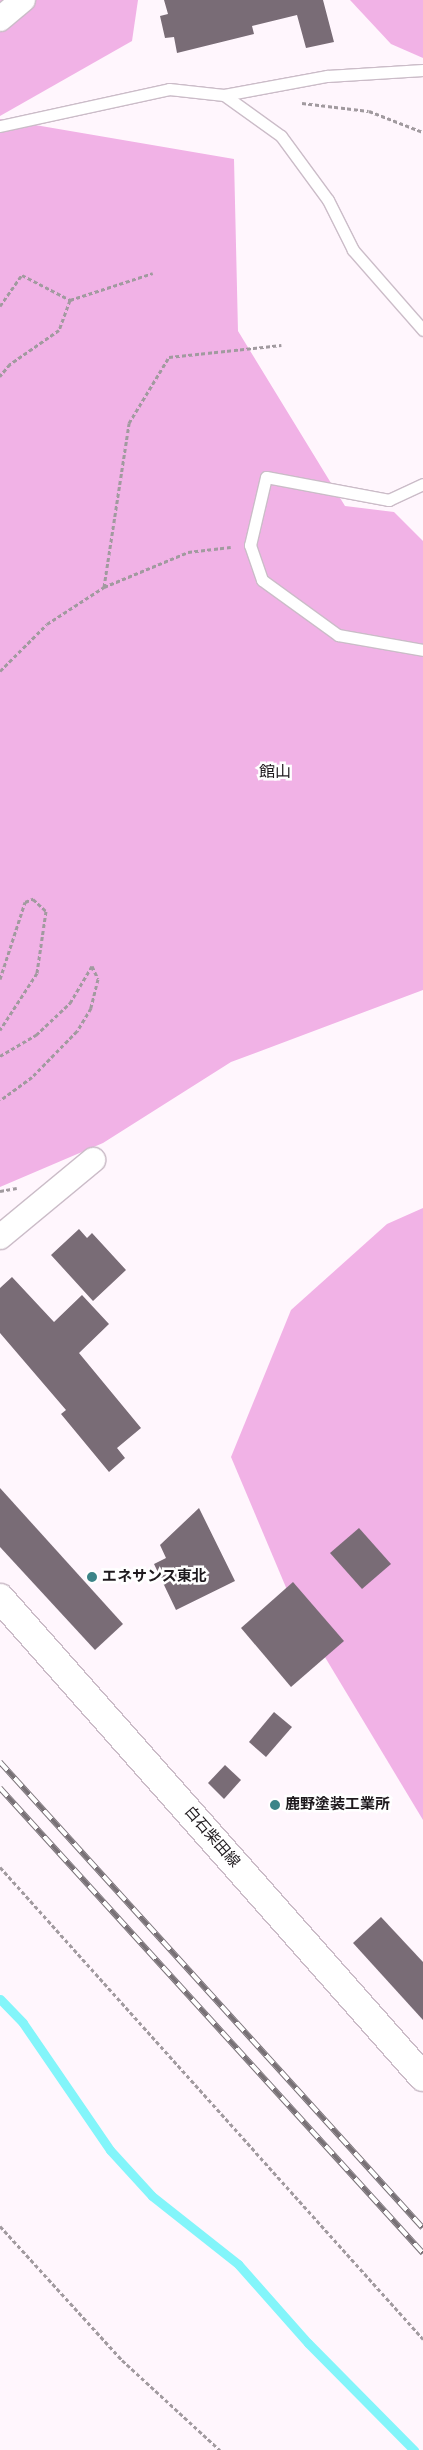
<!DOCTYPE html>
<meta charset="utf-8">
<style>
body{margin:0}
#map{position:relative;width:423px;height:2450px;overflow:hidden;background:#fff6fd;font-family:"Alegreya Sans","Noto Sans JP",sans-serif}
div>[style]{position:absolute}
.green>*{inset:0;background:#f1b2e6}
.stream>*{height:9px;margin:-4.5px;padding:0 4.5px;transform-origin:4.5px;border-radius:4.5px;background:#83f5fa}
.building>*{inset:0;background:#796c76}
.path>*{height:3px;margin-top:-1.5px;transform-origin:0;background:repeating-linear-gradient(90deg,#a19a9f 0 4px,transparent 0 6.5px)}
.roads{filter:drop-shadow(1px 0 #cbbcc8) drop-shadow(-1px 0 #cbbcc8) drop-shadow(0 1px #cbbcc8) drop-shadow(0 -1px #cbbcc8)}
.service>*{height:11px;margin:-5.5px;padding:0 5.5px;transform-origin:5.5px;border-radius:5.5px;background:#fff}
.minor>*{height:24px;margin:-12px;padding:0 12px;transform-origin:12px;border-radius:12px;background:#fff}
.primary>*{height:28px;margin:-14px;padding:0 14px;transform-origin:14px;border-radius:14px;background:#fff}
.rail>*{height:5.5px;margin-top:-2.75px;transform-origin:0;background:repeating-linear-gradient(90deg,#fff 0 11px,#787176 0 22px);box-sizing:border-box;border-block:1px solid #787176}
.dots>*{width:14px;height:14px;translate:-50% -50%;box-sizing:border-box;border:2px solid #fff;border-radius:50%}
span{translate:-50% -50%;white-space:nowrap;text-align:center;line-height:1.15;-webkit-text-stroke:5px #fff;paint-order:stroke}
.poi-label{font-size:15px;color:#1e191d;font-weight:700}
.left{translate:0 -50%;text-align:left}
.street-label{font-size:15px;color:#1e191d}
.neighbourhood-label{font-size:16px;color:#1e191d}
</style>
<div id="map">
<div class="green">
<div style="clip-path:polygon(0 0,138px 0,132px 41px,0 116px)"></div>
<div style="clip-path:polygon(350px 0,423px 0,423px 58px,391px 44px)"></div>
<div style="clip-path:polygon(0 119px,234px 159px,238px 331px,345px 506px,394px 512px,423px 541px,423px 990px,231px 1062px,103px 1143px,0 1187px)"></div>
<div style="clip-path:polygon(423px 1208px,423px 1820px,293px 1604px,231px 1457px,291px 1310px,387px 1224px)"></div>
</div>
<div class="stream">
<div style="left:0;top:1999px;width:33px;rotate:46deg"></div>
<div style="left:23px;top:2023px;width:154px;rotate:55.6deg"></div>
<div style="left:110px;top:2150px;width:62px;rotate:47.6deg"></div>
<div style="left:152px;top:2196px;width:110px;rotate:38.3deg"></div>
<div style="left:238px;top:2264px;width:106px;rotate:48.5deg"></div>
<div style="left:308px;top:2343px;width:151px;rotate:45.3deg"></div>
</div>
<div class="building">
<div style="clip-path:polygon(164px 0,323px 0,334px 42px,306px 48px,297px 15px,252px 26px,254px 34px,177px 53px,174px 37px,165px 38px,160px 16px,168px 14px)"></div>
<div style="clip-path:polygon(79px 1229px,87px 1238px,92px 1233px,126px 1270px,93px 1301px,51px 1255px)"></div>
<div style="clip-path:polygon(12px 1277px,54px 1322px,82px 1295px,109px 1324px,79px 1353px,141px 1428px,117px 1448px,125px 1458px,109px 1472px,61px 1414px,66px 1410px,0 1333px,0 1288px)"></div>
<div style="clip-path:polygon(0 1488px,123px 1624px,95px 1650px,0 1547px)"></div>
<div style="clip-path:polygon(199px 1508px,235px 1581px,176px 1610px,154px 1564px,166px 1558px,160px 1545px)"></div>
<div style="clip-path:polygon(359px 1528px,391px 1564px,362px 1589px,330px 1553px)"></div>
<div style="clip-path:polygon(293px 1582px,344px 1641px,291px 1687px,241px 1628px)"></div>
<div style="clip-path:polygon(274px 1712px,292px 1727px,266px 1757px,249px 1742px)"></div>
<div style="clip-path:polygon(225px 1765px,241px 1780px,224px 1799px,208px 1783px)"></div>
<div style="clip-path:polygon(381px 1917px,423px 1962px,423px 2020px,353px 1943px)"></div>
</div>
<div class="path">
<div style="left:302px;top:103px;width:67px;rotate:6.8deg"></div>
<div style="left:369px;top:111px;width:58px;rotate:21.3deg"></div>
<div style="left:70px;top:300px;width:87px;rotate:-18deg"></div>
<div style="left:0;top:306px;width:38px;rotate:-55deg"></div>
<div style="left:22px;top:275px;width:54px;rotate:27.5deg"></div>
<div style="left:70px;top:300px;width:32px;rotate:110deg"></div>
<div style="left:59px;top:330px;width:60px;rotate:145.2deg"></div>
<div style="left:10px;top:364px;width:16px;rotate:130deg"></div>
<div style="left:104px;top:587px;width:166px;rotate:-81.3deg"></div>
<div style="left:129px;top:423px;width:77px;rotate:-58.8deg"></div>
<div style="left:169px;top:357px;width:113px;rotate:-6.1deg"></div>
<div style="left:0;top:671px;width:66px;rotate:-45deg"></div>
<div style="left:47px;top:624px;width:68px;rotate:-33deg"></div>
<div style="left:104px;top:587px;width:91px;rotate:-22.6deg"></div>
<div style="left:188px;top:552px;width:43px;rotate:-6.6deg"></div>
<div style="left:0;top:979px;width:81px;rotate:-72deg"></div>
<div style="left:25px;top:902px;width:9px;rotate:-21deg"></div>
<div style="left:33px;top:899px;width:18px;rotate:43deg"></div>
<div style="left:46px;top:911px;width:63px;rotate:98.3deg"></div>
<div style="left:37px;top:973px;width:68px;rotate:123deg"></div>
<div style="left:0;top:1056px;width:42px;rotate:-30.3deg"></div>
<div style="left:36px;top:1035px;width:47px;rotate:-43.3deg"></div>
<div style="left:70px;top:1003px;width:43px;rotate:-59.3deg"></div>
<div style="left:92px;top:966px;width:14px;rotate:65deg"></div>
<div style="left:98px;top:979px;width:30px;rotate:104deg"></div>
<div style="left:91px;top:1008px;width:27px;rotate:121deg"></div>
<div style="left:77px;top:1031px;width:64px;rotate:134.4deg"></div>
<div style="left:32px;top:1077px;width:39px;rotate:144deg"></div>
<div style="left:0;top:1191px;width:17px;rotate:-10deg"></div>
<div style="left:0;top:1867px;width:634px;rotate:48.13deg"></div>
<div style="left:0;top:2226px;width:181px;rotate:47.7deg"></div>
<div style="left:122px;top:2360px;width:133px;rotate:42.6deg"></div>
</div>
<div class="roads">
<div class="service">
<div style="left:224px;top:95px;width:70px;rotate:35.7deg"></div>
<div style="left:281px;top:136px;width:79px;rotate:53.7deg"></div>
<div style="left:328px;top:200px;width:56px;rotate:63.4deg"></div>
<div style="left:353px;top:250px;width:106px;rotate:48.8deg"></div>
<div style="left:0;top:126px;width:173px;rotate:-12.3deg"></div>
<div style="left:169px;top:89px;width:55px;rotate:6.2deg"></div>
<div style="left:224px;top:95px;width:105px;rotate:-10.5deg"></div>
<div style="left:327px;top:76px;width:96px;rotate:-3.6deg"></div>
<div style="left:423px;top:484px;width:38px;rotate:155deg"></div>
<div style="left:389px;top:500px;width:125px;rotate:-169.4deg"></div>
<div style="left:266px;top:477px;width:70px;rotate:103.2deg"></div>
<div style="left:250px;top:545px;width:37px;rotate:71deg"></div>
<div style="left:262px;top:580px;width:94px;rotate:35.9deg"></div>
<div style="left:338px;top:635px;width:86px;rotate:10deg"></div>
</div>
<div class="minor">
<div style="left:0;top:19px;width:30px;rotate:-40deg"></div>
<div style="left:0;top:1237px;width:121px;rotate:-39.6deg"></div>
</div>
<div class="primary">
<div style="left:0;top:1598px;width:639px;rotate:48.55deg"></div>
</div>
</div>
<div class="rail">
<div style="left:0;top:1762px;width:629px;rotate:47.77deg"></div>
<div style="left:0;top:1788px;width:629px;rotate:47.71deg"></div>
</div>
<div class="dots">
<div style="left:92px;top:1577px;background:#3c8488"></div>
<div style="left:275px;top:1805px;background:#3c8488"></div>
</div>
<div class="poi-label">
<span class="left" style="left:102px;top:1577px">エネサンス東北</span>
<span class="left" style="left:285px;top:1805px">鹿野塗装工業所</span>
</div>
<div class="street-label">
<span style="left:212px;top:1837px;rotate:49deg">白石柴田線</span>
</div>
<div class="neighbourhood-label">
<span style="left:275px;top:772px">館山</span>
</div>
</div>
